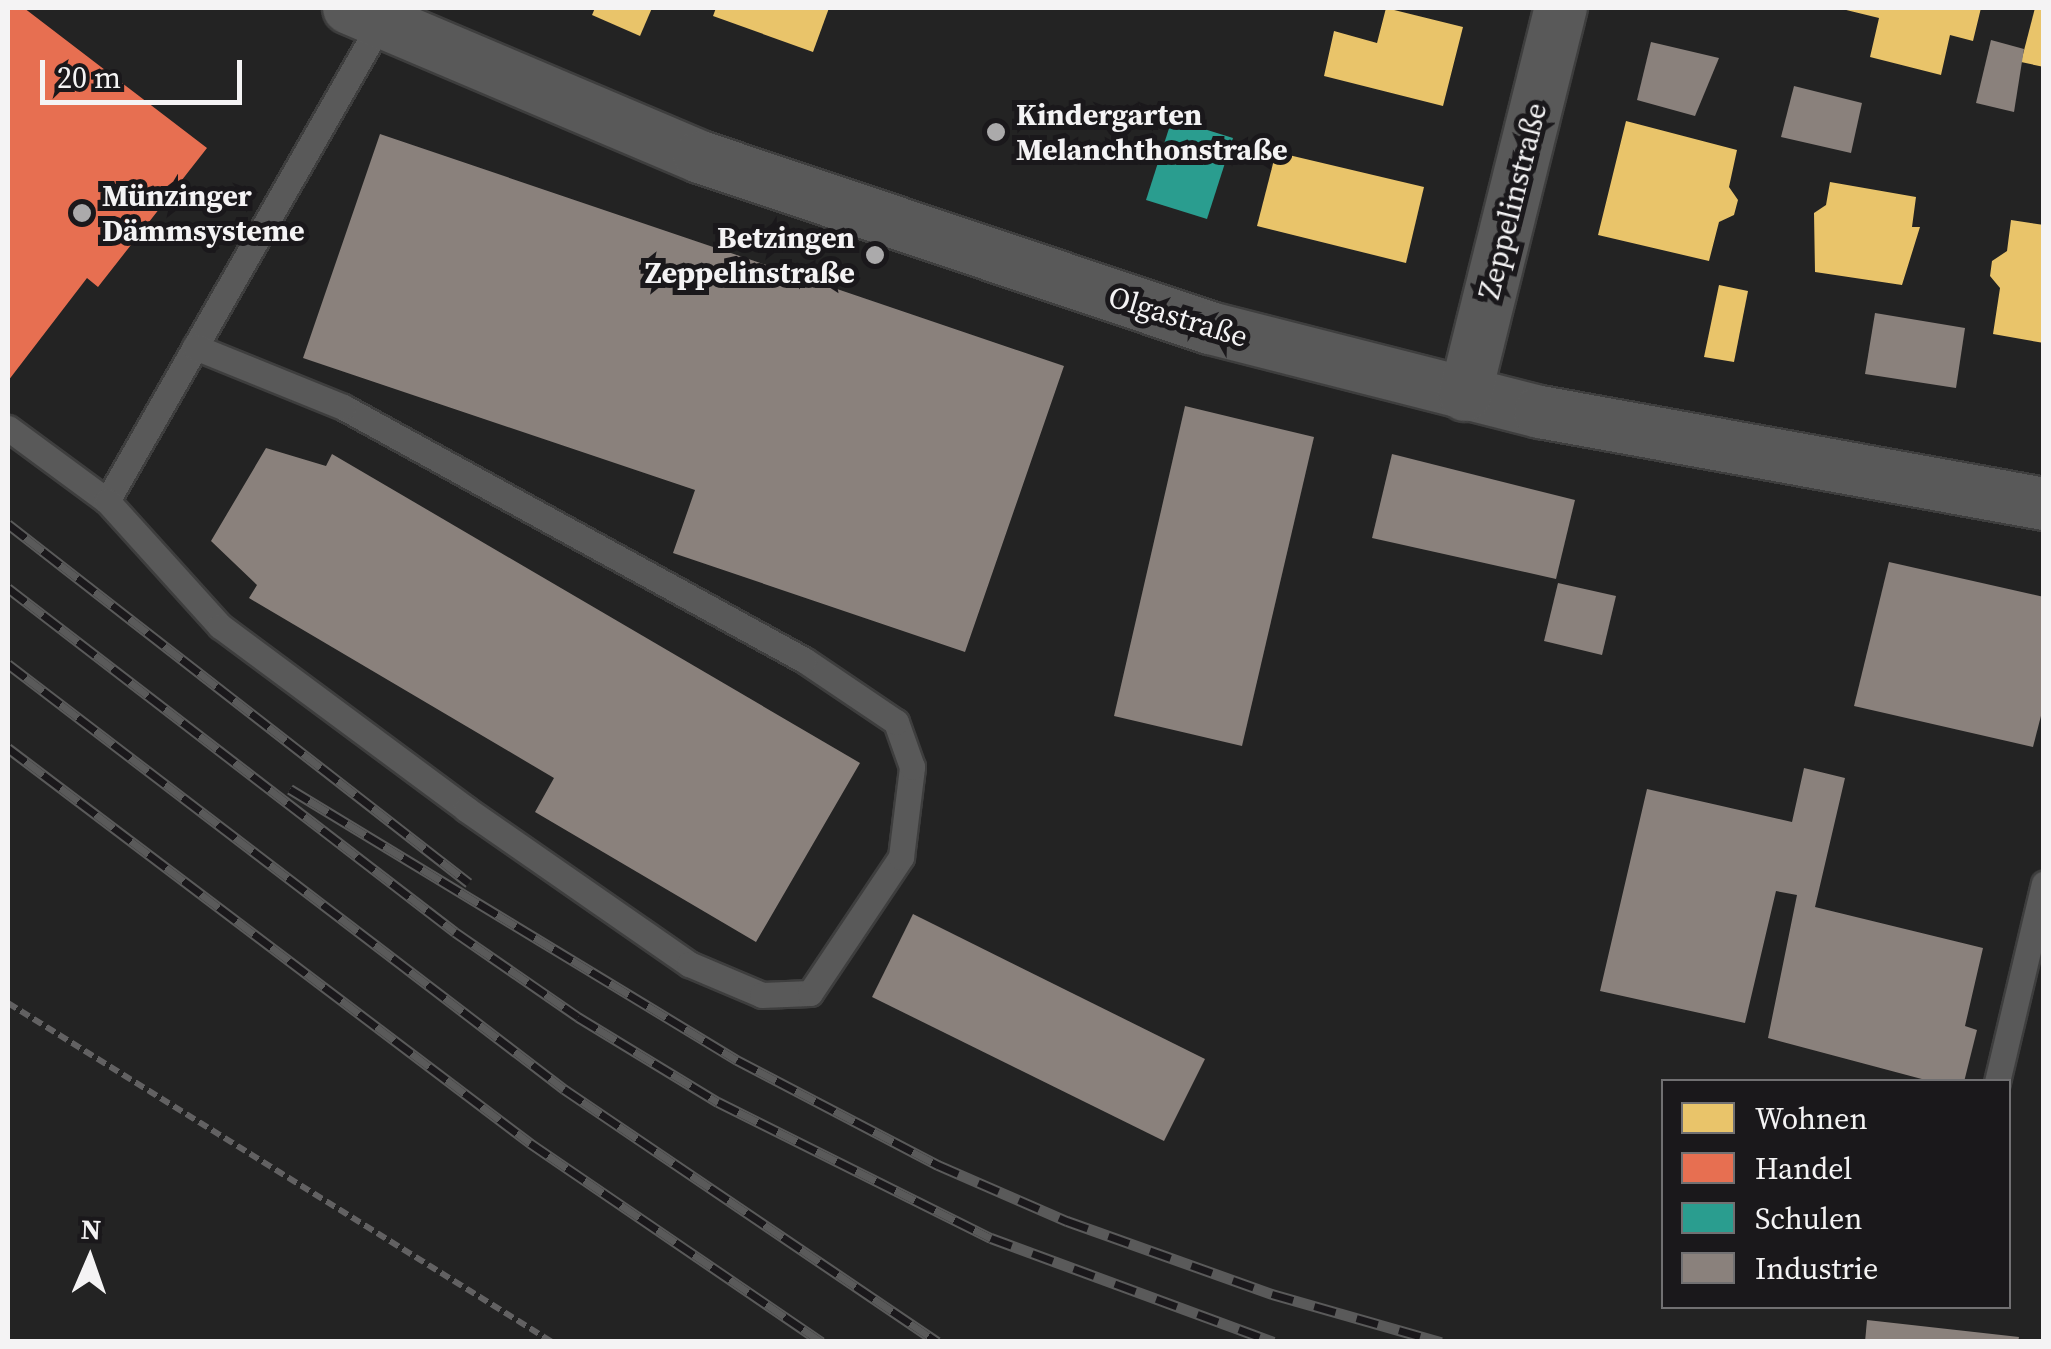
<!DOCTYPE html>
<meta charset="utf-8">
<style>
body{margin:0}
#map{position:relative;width:2051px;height:1349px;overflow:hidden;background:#232323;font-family:"Source Serif 4",serif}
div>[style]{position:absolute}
.homes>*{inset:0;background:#e9c46a}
.shops>*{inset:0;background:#e76f51}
.schools>*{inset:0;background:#2a9d8f}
.industry>*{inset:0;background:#8a817c}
.path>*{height:6px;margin-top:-3px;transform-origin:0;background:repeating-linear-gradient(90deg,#626162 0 10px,transparent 0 15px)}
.roads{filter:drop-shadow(2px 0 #3e3e3e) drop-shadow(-2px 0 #3e3e3e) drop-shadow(0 2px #3e3e3e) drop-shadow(0 -2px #3e3e3e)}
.lane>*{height:25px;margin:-12.5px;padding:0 12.5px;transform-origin:12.5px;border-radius:12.5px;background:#595959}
.street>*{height:52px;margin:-26px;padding:0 26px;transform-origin:26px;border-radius:26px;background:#595959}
.rail>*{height:11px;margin-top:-5.5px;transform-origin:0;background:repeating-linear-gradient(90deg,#1a181b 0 22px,#5a5a5a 0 44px);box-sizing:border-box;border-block:2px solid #5a5a5a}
.dots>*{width:28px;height:28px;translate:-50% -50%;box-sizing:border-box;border:5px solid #1a181b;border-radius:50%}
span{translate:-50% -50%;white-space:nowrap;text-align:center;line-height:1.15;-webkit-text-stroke:10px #1a181b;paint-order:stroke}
.poi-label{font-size:30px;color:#f4f3f4;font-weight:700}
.left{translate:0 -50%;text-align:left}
.right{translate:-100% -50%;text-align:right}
.street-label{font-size:30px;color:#f4f3f4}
.frame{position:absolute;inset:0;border:10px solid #f4f3f4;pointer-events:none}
.legend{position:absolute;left:1661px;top:1079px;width:350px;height:230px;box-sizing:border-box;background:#1a181b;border:2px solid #717072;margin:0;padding:12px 18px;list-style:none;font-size:30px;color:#f4f3f4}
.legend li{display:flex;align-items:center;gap:20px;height:50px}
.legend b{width:50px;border:2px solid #717072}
.north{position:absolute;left:40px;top:1209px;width:100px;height:100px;-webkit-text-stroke:8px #1a181b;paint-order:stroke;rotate:2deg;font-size:28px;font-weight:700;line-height:40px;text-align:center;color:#f4f3f4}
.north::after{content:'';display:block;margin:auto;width:35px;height:45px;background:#f4f3f4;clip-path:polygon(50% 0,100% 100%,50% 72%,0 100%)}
.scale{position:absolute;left:40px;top:60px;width:202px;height:45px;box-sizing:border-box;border:5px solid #f4f3f4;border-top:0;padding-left:12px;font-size:30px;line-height:35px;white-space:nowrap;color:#f4f3f4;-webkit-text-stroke:8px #1a181b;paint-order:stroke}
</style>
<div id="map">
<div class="homes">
<div style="clip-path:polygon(595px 8px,652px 8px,640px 36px,592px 15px)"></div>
<div style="clip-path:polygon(716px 8px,829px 8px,813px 52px,713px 16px)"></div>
<div style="clip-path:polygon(1386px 8px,1463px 27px,1443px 106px,1324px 76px,1334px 31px,1377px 43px)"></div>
<div style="clip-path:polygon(1838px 8px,1981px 8px,1973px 41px,1950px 35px,1941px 75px,1870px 57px,1879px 18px)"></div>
<div style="clip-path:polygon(2035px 8px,2044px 8px,2044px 67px,2021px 62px)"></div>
<div style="clip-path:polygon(1626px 121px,1737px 150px,1729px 187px,1738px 200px,1734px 215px,1719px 222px,1709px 261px,1598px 235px)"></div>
<div style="clip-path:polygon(1276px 152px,1424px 187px,1406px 263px,1257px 226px)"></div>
<div style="clip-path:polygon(1830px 182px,1916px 197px,1912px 227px,1920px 227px,1902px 285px,1815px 272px,1814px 213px,1826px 205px)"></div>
<div style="clip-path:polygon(2011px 220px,2044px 225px,2044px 343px,1993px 334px,2000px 288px,1990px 276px,1992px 261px,2007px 251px)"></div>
<div style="clip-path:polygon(1719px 285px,1748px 291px,1734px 362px,1704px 357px)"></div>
</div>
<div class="shops">
<div style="clip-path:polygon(8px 8px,24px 8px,207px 148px,98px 287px,87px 278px,8px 381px)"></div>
</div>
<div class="schools">
<div style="clip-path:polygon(1172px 119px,1233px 138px,1207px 219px,1146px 200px)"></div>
</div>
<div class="industry">
<div style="clip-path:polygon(1991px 40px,2024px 49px,2014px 112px,1976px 103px)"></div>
<div style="clip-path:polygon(1651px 42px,1719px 58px,1695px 116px,1637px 100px)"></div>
<div style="clip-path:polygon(1794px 86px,1862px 103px,1851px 153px,1781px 137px)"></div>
<div style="clip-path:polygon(380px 134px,1064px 366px,965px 652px,673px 553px,695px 490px,303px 358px)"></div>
<div style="clip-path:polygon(1875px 313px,1965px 328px,1956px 388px,1865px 374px)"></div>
<div style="clip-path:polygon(1185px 406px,1314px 437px,1242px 746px,1114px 716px)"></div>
<div style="clip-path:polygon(266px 448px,326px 466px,332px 454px,860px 763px,756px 942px,535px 812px,554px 778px,249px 598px,257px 585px,211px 541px)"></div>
<div style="clip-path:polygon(1392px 454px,1575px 500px,1556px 579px,1372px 538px)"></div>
<div style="clip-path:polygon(1889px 562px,2044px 597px,2044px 704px,2033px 747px,1854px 706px)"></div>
<div style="clip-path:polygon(1558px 583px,1616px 596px,1602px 655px,1544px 641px)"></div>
<div style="clip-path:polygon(1804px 768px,1845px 778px,1815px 907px,1983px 948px,1965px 1026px,1977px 1030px,1964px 1082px,1933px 1082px,1768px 1038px,1797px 895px,1776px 891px,1745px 1023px,1600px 991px,1647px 789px,1792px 822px)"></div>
<div style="clip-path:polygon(913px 914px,1205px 1059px,1164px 1141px,872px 997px)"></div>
<div style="clip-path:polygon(1867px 1320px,2019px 1337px,2018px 1342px,1865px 1342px)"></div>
</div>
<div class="path">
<div style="left:8px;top:1003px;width:641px;rotate:31.93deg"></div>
</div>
<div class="roads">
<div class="lane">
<div style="left:8px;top:428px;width:123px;rotate:36.4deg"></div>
<div style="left:107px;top:501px;width:552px;rotate:-60.23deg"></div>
<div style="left:107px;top:501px;width:169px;rotate:47.9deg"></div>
<div style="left:220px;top:626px;width:307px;rotate:36.6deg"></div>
<div style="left:466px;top:809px;width:272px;rotate:34.8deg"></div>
<div style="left:689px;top:964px;width:79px;rotate:23deg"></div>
<div style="left:762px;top:995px;width:48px;rotate:-2.4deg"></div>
<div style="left:810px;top:993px;width:164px;rotate:-56.2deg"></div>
<div style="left:901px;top:857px;width:91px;rotate:-83deg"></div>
<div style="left:912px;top:767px;width:48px;rotate:-109.6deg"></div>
<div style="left:896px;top:722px;width:111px;rotate:-146deg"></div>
<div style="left:804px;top:660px;width:526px;rotate:-151.24deg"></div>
<div style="left:343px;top:407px;width:160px;rotate:-157.9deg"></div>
<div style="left:1997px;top:1082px;width:204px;rotate:-76.7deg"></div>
</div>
<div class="street">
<div style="left:349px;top:8px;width:381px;rotate:23deg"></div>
<div style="left:700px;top:157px;width:538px;rotate:18.54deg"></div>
<div style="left:1210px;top:328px;width:341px;rotate:14.3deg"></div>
<div style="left:1540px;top:412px;width:512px;rotate:10.34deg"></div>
<div style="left:1465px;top:395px;width:399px;rotate:-76.1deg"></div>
</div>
</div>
<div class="rail">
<div style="left:8px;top:524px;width:584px;rotate:37.91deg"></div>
<div style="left:8px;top:588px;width:564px;rotate:37.58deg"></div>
<div style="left:455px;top:932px;width:150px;rotate:34.6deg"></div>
<div style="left:578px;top:1017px;width:164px;rotate:31.3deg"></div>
<div style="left:718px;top:1102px;width:305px;rotate:26.5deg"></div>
<div style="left:991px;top:1238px;width:301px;rotate:20.2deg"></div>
<div style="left:8px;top:664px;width:700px;rotate:37.39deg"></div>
<div style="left:564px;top:1089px;width:451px;rotate:34.1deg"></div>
<div style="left:8px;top:748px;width:655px;rotate:37.11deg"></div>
<div style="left:530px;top:1143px;width:353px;rotate:34.3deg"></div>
<div style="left:290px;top:789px;width:523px;rotate:31.23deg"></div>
<div style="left:737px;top:1060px;width:227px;rotate:27.6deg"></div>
<div style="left:938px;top:1165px;width:141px;rotate:23.5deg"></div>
<div style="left:1067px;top:1221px;width:218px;rotate:19.6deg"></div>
<div style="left:1272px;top:1294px;width:176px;rotate:15.9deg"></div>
</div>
<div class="dots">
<div style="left:996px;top:132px;background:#abaaab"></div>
<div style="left:82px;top:213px;background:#abaaab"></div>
<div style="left:875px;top:255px;background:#abaaab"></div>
</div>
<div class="poi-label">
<span class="left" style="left:1016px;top:132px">Kindergarten<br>Melanchthonstraße</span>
<span class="left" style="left:102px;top:213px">Münzinger<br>Dämmsysteme</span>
<span class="right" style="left:855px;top:255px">Betzingen<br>Zeppelinstraße</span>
</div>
<div class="street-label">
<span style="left:1513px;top:201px;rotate:-76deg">Zeppelinstraße</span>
<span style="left:1178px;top:317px;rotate:17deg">Olgastraße</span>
</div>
<div class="frame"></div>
<ul class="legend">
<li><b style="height:28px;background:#e9c46a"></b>Wohnen</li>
<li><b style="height:28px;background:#e76f51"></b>Handel</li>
<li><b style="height:28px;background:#2a9d8f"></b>Schulen</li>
<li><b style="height:28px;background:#8a817c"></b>Industrie</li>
</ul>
<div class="north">N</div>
<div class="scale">20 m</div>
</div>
